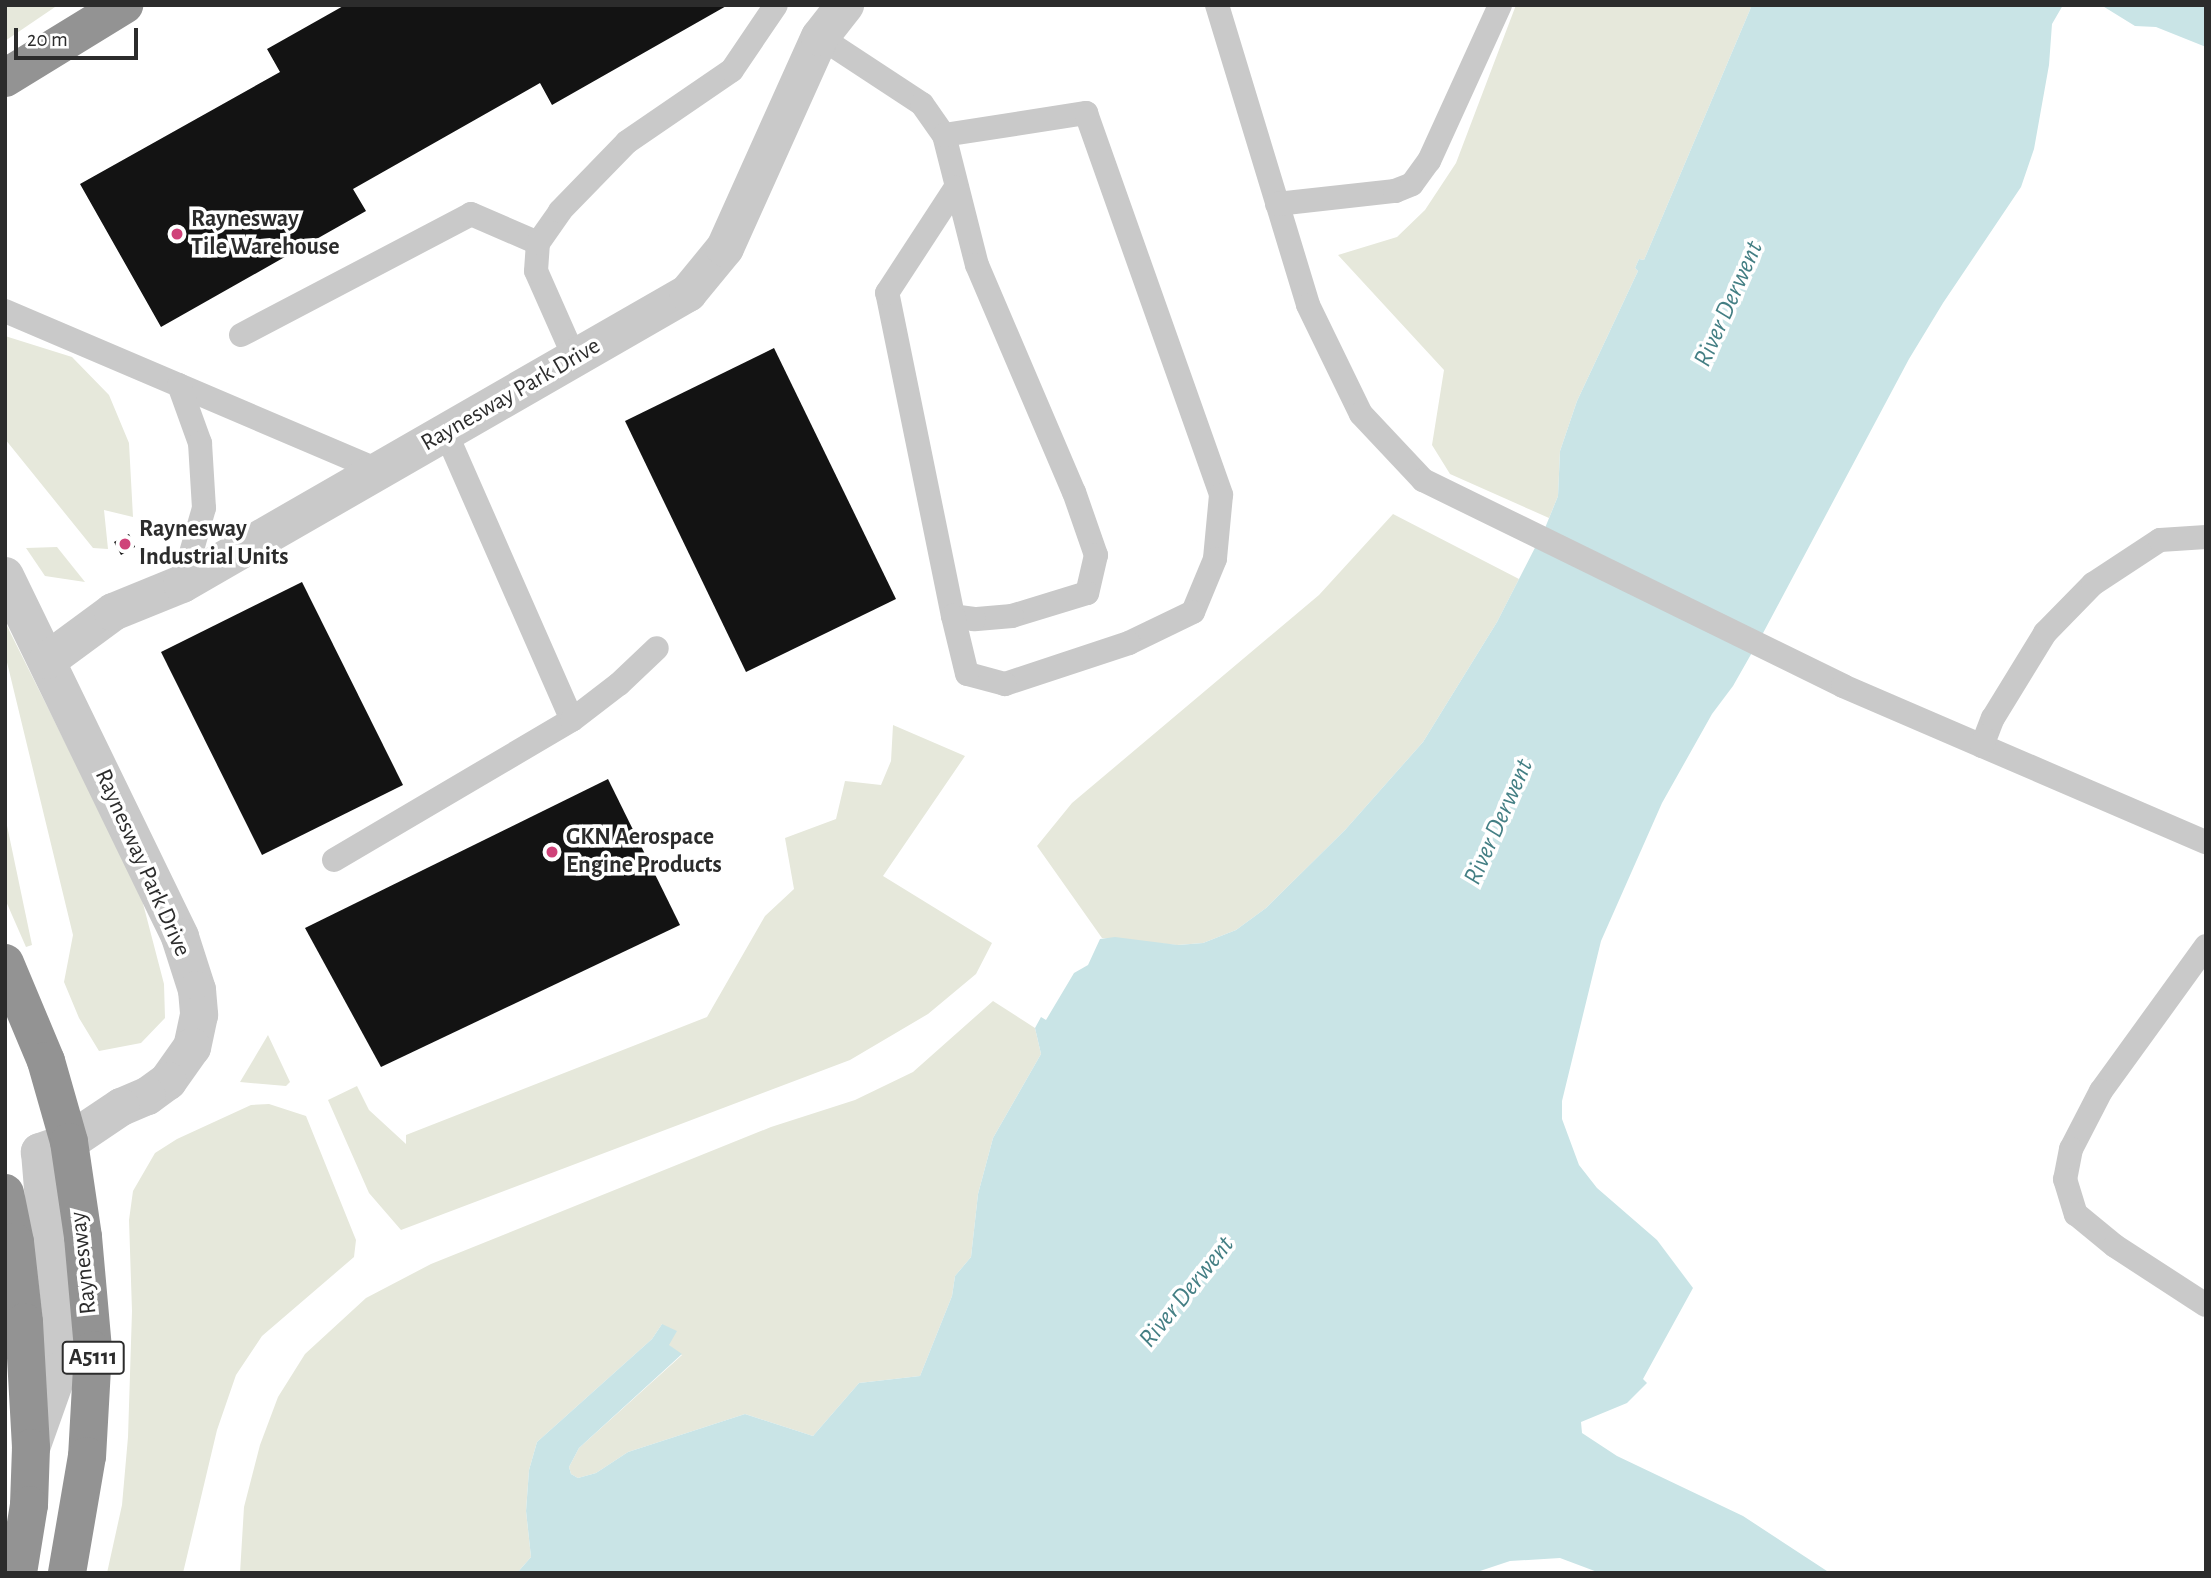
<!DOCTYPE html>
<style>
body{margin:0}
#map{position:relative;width:2211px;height:1578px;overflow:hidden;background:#fff;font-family:"Alegreya Sans",sans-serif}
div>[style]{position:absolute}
.green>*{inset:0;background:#e6e8db}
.water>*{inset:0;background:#c9e4e6}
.building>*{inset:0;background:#131313}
.lane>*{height:24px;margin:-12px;padding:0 12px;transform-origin:12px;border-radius:12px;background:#c9c9c9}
.street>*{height:38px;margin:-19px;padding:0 19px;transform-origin:19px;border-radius:19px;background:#c9c9c9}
.highway>*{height:38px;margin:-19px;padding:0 19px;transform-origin:19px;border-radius:19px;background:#939393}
.dots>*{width:19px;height:19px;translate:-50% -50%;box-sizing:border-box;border:4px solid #fff;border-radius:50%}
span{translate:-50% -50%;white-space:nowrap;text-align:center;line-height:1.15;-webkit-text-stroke:7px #fff;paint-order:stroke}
.shield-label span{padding:2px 5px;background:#fff;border:2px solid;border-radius:5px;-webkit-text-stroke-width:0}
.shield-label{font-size:23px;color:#2c2c2c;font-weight:700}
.poi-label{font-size:24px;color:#2c2c2c;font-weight:700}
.left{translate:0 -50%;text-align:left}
.street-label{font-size:24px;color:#2c2c2c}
.water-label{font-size:26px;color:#447f84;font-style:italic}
.frame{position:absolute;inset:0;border:7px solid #2c2c2c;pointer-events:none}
.scale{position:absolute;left:14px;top:28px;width:124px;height:32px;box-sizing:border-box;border:4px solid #2c2c2c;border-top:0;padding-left:9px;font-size:21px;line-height:24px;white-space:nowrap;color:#2c2c2c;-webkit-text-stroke:5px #fff;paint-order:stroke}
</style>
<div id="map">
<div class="green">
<div style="clip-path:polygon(9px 5px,58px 5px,5px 41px,5px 8px)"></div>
<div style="clip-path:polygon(1516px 5px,1752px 5px,1644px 260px,1639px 259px,1635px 268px,1638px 271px,1577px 401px,1560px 451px,1558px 496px,1549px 518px,1450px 474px,1432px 445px,1444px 370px,1338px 255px,1397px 237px,1425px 210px,1456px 163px)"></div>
<div style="clip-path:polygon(5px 336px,72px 357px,109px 395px,129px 443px,133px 517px,104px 510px,108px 549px,93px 548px,5px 439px)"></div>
<div style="clip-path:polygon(1393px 514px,1519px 579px,1497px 622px,1423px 742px,1345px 830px,1266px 908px,1236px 930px,1203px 943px,1177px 945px,1102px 938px,1037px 846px,1072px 803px,1319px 595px)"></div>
<div style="clip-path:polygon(57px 547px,85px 582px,45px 576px,26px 548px)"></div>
<div style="clip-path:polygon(5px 622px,140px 892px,164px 984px,165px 1018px,141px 1043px,99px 1051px,79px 1018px,64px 982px,73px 935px,5px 654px)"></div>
<div style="clip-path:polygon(893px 725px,965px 756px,883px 876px,992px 943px,976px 974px,928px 1014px,850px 1060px,401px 1230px,369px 1193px,328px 1100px,357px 1086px,369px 1110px,406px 1144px,406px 1135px,707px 1017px,765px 916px,794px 889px,785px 838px,836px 819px,845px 781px,881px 785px,891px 761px)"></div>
<div style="clip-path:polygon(5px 816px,32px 945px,26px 947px,5px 899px)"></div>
<div style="clip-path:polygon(993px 1001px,1035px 1028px,1041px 1054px,993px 1138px,978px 1194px,971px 1257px,955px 1276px,952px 1296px,920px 1376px,859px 1383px,813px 1436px,745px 1414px,628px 1452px,596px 1473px,578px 1478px,571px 1474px,569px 1467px,579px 1448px,682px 1355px,668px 1345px,662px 1324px,652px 1339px,537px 1442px,529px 1470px,526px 1511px,531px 1557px,517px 1573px,240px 1573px,244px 1507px,260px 1445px,278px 1397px,305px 1354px,366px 1298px,431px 1264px,771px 1127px,855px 1100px,913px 1072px)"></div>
<div style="clip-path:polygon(268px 1035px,290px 1082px,286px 1086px,240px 1082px)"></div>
<div style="clip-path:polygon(269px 1104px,306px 1116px,356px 1240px,354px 1257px,262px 1336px,236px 1375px,217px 1430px,183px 1573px,107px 1573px,122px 1505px,128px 1437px,132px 1311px,129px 1220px,133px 1191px,155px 1153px,177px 1139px,251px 1105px)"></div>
</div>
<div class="water">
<div style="clip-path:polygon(1752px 5px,2063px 5px,2052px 24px,2049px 65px,2034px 149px,2021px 187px,1943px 303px,1909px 359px,1762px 635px,1733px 686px,1712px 714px,1662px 803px,1601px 941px,1562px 1101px,1562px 1119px,1579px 1165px,1597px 1188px,1657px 1240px,1693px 1288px,1643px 1379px,1647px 1383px,1627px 1403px,1581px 1422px,1582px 1433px,1617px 1456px,1743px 1516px,1830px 1573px,1600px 1573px,1560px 1558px,1510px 1561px,1474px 1573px,517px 1573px,531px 1557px,526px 1511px,529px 1470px,537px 1442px,652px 1339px,662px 1324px,677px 1331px,669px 1345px,682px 1354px,579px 1448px,569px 1467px,571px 1474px,578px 1478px,596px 1473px,628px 1452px,745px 1414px,813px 1436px,859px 1383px,920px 1376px,952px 1296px,955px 1276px,971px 1257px,978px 1194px,993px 1138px,1041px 1054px,1035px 1028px,1041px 1017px,1046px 1020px,1074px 973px,1088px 965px,1100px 939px,1115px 937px,1178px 945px,1203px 943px,1236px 930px,1266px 908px,1345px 830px,1423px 742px,1497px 622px,1545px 528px,1558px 496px,1560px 451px,1577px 401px,1638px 271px,1635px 268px,1639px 259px,1644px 260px)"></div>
<div style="clip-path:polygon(2101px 5px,2206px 5px,2206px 47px,2156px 27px,2135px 26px)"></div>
</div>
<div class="building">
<div style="clip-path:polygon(345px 5px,728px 5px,552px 105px,540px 83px,353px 189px,366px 211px,161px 327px,80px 184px,280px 72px,267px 49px)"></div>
<div style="clip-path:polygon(774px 348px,896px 599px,746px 672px,625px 421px)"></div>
<div style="clip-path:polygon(129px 534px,135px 547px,121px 555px,114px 542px)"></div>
<div style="clip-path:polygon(302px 582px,403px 785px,262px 855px,161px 652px)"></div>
<div style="clip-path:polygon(608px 779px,680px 925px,381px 1067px,305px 928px)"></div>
</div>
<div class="lane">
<div style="left:1217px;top:5px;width:313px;rotate:73.1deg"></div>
<div style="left:1308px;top:305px;width:121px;rotate:64.1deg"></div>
<div style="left:1361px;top:414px;width:91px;rotate:46.8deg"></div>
<div style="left:1423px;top:480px;width:468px;rotate:26.1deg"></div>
<div style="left:1843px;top:686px;width:395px;rotate:23.3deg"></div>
<div style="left:820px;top:37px;width:122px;rotate:33.3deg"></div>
<div style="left:922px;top:104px;width:38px;rotate:55deg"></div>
<div style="left:944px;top:135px;width:134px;rotate:75.8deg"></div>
<div style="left:977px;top:265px;width:247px;rotate:66.9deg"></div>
<div style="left:1074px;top:492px;width:67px;rotate:70.8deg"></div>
<div style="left:1096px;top:555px;width:39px;rotate:103deg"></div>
<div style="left:1087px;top:593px;width:78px;rotate:163deg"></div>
<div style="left:1012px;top:616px;width:38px;rotate:175deg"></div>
<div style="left:974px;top:619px;width:21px;rotate:-172deg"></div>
<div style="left:953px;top:616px;width:330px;rotate:-101.5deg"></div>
<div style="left:887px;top:293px;width:126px;rotate:-56.9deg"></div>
<div style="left:944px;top:135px;width:144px;rotate:-8.8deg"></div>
<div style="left:1086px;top:113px;width:405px;rotate:70.5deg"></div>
<div style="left:1221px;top:495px;width:64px;rotate:95.4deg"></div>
<div style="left:1215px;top:559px;width:57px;rotate:112.5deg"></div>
<div style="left:1193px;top:612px;width:71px;rotate:154.2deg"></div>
<div style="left:1129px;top:643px;width:131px;rotate:161.7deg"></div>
<div style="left:1005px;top:684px;width:39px;rotate:-165deg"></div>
<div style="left:967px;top:674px;width:60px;rotate:-103.6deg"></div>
<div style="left:1277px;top:204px;width:119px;rotate:-6.3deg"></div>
<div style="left:1395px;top:191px;width:18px;rotate:-22deg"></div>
<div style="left:1412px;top:184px;width:29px;rotate:-54deg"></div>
<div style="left:1429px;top:161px;width:171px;rotate:-65.5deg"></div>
<div style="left:5px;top:311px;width:408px;rotate:23.1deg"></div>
<div style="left:241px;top:335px;width:260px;rotate:-27.7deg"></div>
<div style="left:471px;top:214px;width:73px;rotate:23.4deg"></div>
<div style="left:575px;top:359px;width:96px;rotate:-113.9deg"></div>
<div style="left:536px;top:271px;width:28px;rotate:-86deg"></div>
<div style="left:538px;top:243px;width:39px;rotate:-55deg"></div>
<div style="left:560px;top:211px;width:96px;rotate:-45.8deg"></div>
<div style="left:627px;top:142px;width:127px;rotate:-34.4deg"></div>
<div style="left:732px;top:70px;width:78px;rotate:-55.9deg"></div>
<div style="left:179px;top:385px;width:62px;rotate:70.1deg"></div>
<div style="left:200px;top:443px;width:65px;rotate:86.5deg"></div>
<div style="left:204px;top:508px;width:79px;rotate:106.1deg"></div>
<div style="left:446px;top:433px;width:313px;rotate:66.3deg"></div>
<div style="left:1982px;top:746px;width:30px;rotate:-69deg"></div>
<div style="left:1993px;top:718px;width:100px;rotate:-58.5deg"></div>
<div style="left:2045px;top:633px;width:69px;rotate:-45.6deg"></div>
<div style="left:2093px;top:584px;width:80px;rotate:-33.3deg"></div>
<div style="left:2160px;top:540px;width:46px;rotate:-3.7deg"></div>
<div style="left:334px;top:860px;width:276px;rotate:-30.5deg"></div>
<div style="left:572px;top:720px;width:59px;rotate:-37.5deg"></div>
<div style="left:619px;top:684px;width:52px;rotate:-43.5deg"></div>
<div style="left:2206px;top:946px;width:179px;rotate:125.9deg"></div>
<div style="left:2101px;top:1091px;width:65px;rotate:117.3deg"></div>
<div style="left:2071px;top:1149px;width:31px;rotate:101deg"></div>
<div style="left:2065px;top:1179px;width:37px;rotate:73deg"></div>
<div style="left:2076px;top:1214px;width:50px;rotate:39.4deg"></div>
<div style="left:2115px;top:1246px;width:108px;rotate:33deg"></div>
</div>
<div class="street">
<div style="left:5px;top:576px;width:401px;rotate:64.1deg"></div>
<div style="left:180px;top:937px;width:56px;rotate:72.2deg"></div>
<div style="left:197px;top:990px;width:25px;rotate:85deg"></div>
<div style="left:199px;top:1015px;width:33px;rotate:102deg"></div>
<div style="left:192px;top:1047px;width:42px;rotate:125.2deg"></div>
<div style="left:168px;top:1081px;width:26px;rotate:144deg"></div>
<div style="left:147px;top:1096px;width:28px;rotate:157deg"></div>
<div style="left:121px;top:1107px;width:63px;rotate:146.1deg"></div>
<div style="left:69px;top:1142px;width:31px;rotate:161deg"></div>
<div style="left:40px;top:1152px;width:221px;rotate:85.3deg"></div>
<div style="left:58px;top:1372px;width:81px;rotate:109.6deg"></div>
<div style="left:48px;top:660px;width:81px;rotate:-36.4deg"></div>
<div style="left:113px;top:612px;width:74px;rotate:-22.1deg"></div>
<div style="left:182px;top:584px;width:584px;rotate:-29.9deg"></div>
<div style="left:688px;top:293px;width:58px;rotate:-50.6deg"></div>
<div style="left:725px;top:248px;width:231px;rotate:-65.8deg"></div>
<div style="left:820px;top:37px;width:41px;rotate:-52deg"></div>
</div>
<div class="highway">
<div style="left:5px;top:78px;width:140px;rotate:-31.5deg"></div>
<div style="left:5px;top:963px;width:106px;rotate:67.3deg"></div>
<div style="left:46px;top:1061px;width:84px;rotate:74.1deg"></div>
<div style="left:69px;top:1142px;width:96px;rotate:81.6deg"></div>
<div style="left:83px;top:1237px;width:113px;rotate:84.9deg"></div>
<div style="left:93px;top:1350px;width:106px;rotate:93.2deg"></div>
<div style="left:87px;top:1456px;width:119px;rotate:99.7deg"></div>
<div style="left:5px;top:1193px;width:50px;rotate:78.5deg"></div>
<div style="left:15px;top:1242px;width:81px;rotate:83.6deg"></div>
<div style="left:24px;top:1322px;width:126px;rotate:86.8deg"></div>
<div style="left:31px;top:1448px;width:57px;rotate:92deg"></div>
<div style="left:29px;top:1505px;width:69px;rotate:99.2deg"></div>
</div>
<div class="dots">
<div style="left:177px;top:234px;background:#cf4279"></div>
<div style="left:125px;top:544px;background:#cf4279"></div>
<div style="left:552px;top:852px;background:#cf4279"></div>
</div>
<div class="shield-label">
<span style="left:93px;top:1358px">A5111</span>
</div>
<div class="poi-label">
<span class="left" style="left:191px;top:234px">Raynesway<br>Tile Warehouse</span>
<span class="left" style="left:139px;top:544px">Raynesway<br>Industrial Units</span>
<span class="left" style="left:566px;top:852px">GKN Aerospace<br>Engine Products</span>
</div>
<div class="street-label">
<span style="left:511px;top:395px;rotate:-30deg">Raynesway Park Drive</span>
<span style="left:142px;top:863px;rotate:66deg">Raynesway Park Drive</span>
<span style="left:84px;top:1263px;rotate:-96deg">Raynesway</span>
</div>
<div class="water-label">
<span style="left:1729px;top:304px;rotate:-66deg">River Derwent</span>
<span style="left:1499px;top:822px;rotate:-66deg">River Derwent</span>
<span style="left:1187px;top:1292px;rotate:-51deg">River Derwent</span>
</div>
<div class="frame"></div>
<div class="scale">20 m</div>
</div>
